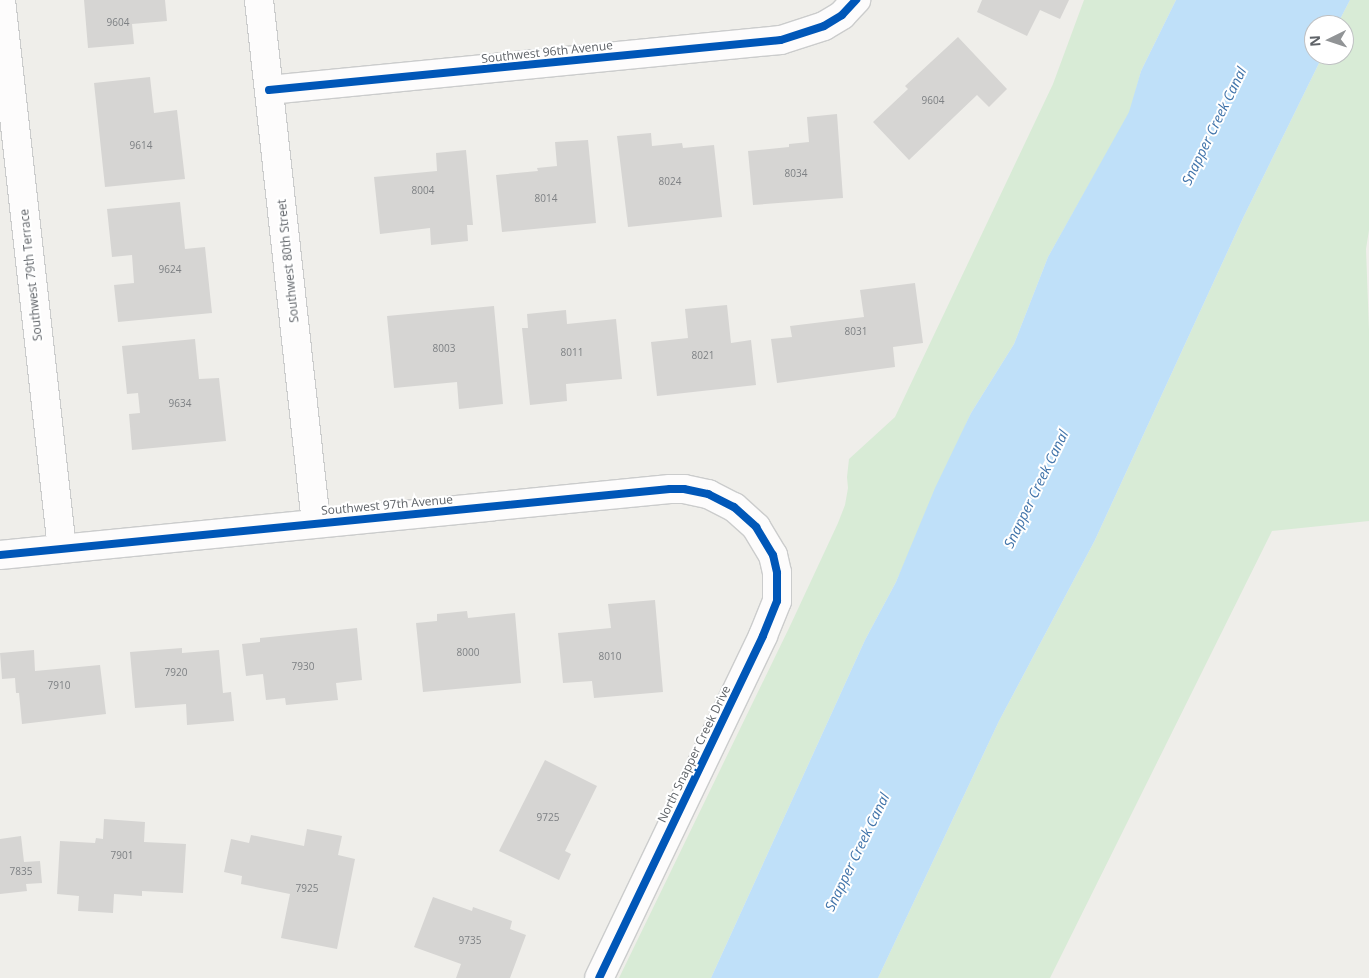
<!DOCTYPE html>
<style>
body{margin:0}
#map{position:relative;width:1369px;height:978px;overflow:hidden;background:#efeeea;font-family:"Open Sans",sans-serif}
div>[style]{position:absolute}
.green>*{inset:0;background:#d8ebd6}
.water>*{inset:0;background:#bfe0f9}
.building>*{inset:0;background:#d6d5d3}
.roads{filter:drop-shadow(1px 0 #cbcccc) drop-shadow(-1px 0 #cbcccc) drop-shadow(0 1px #cbcccc) drop-shadow(0 -1px #cbcccc)}
.minor>*{height:28px;margin:-14px;padding:0 14px;transform-origin:14px;border-radius:14px;background:#fdfcfc}
.tertiary>*{height:28px;margin:-14px;padding:0 14px;transform-origin:14px;border-radius:14px;background:#fdfcfc}
.cycleway>*{height:8px;margin:-4px;padding:0 4px;transform-origin:4px;border-radius:4px;background:#0057b8}
span{translate:-50% -50%;white-space:nowrap;text-align:center;line-height:1.15;-webkit-text-stroke:4px #fff;paint-order:stroke}
.number-label{font-size:10px;color:#7e8184}
.number-label span{-webkit-text-stroke-width:0}
.street-label{font-size:12px;color:#5f6368}
.water-label{font-size:14px;color:#4174aa;font-style:italic}
.north{position:absolute;left:1304px;top:15px;width:50px;height:50px;box-sizing:border-box;background:#fff;border:1px solid #bfc1c3;border-radius:50%;rotate:266deg;font-size:14px;font-weight:700;line-height:20px;text-align:center;color:#5f6368}
.north::after{content:'';display:block;margin:auto;width:18px;height:22px;background:#919496;clip-path:polygon(50% 0,100% 100%,50% 72%,0 100%)}
</style>
<div id="map">
<div class="green">
<div style="clip-path:polygon(1084px 0,1176px 0,1141px 71px,1130px 112px,1048px 257px,1014px 344px,971px 413px,896px 582px,865px 640px,711px 978px,619px 978px,790px 626px,838px 523px,845px 505px,848px 488px,847px 477px,849px 459px,895px 417px,1053px 84px)"></div>
<div style="clip-path:polygon(1350px 0,1369px 0,1369px 230px,1366px 249px,1369px 330px,1369px 521px,1272px 531px,1050px 978px,878px 978px,999px 721px,1095px 540px,1243px 218px,1323px 55px,1344px 55px,1344px 25px,1337px 25px)"></div>
</div>
<div class="water">
<div style="clip-path:polygon(1176px 0,1350px 0,1337px 25px,1314px 25px,1314px 55px,1323px 55px,1243px 218px,1095px 540px,999px 721px,878px 978px,711px 978px,865px 640px,896px 582px,935px 488px,971px 413px,1014px 344px,1048px 257px,1129px 112px,1141px 71px)"></div>
</div>
<div class="building">
<div style="clip-path:polygon(84px 0,165px 0,167px 21px,132px 24px,134px 44px,88px 48px)"></div>
<div style="clip-path:polygon(982px 0,1069px 0,1060px 19px,1040px 10px,1027px 36px,977px 12px)"></div>
<div style="clip-path:polygon(958px 37px,1007px 89px,989px 107px,977px 95px,909px 160px,873px 122px,908px 89px,905px 86px)"></div>
<div style="clip-path:polygon(150px 77px,154px 113px,177px 110px,185px 179px,105px 187px,94px 83px)"></div>
<div style="clip-path:polygon(837px 114px,843px 198px,753px 205px,748px 151px,789px 147px,789px 144px,809px 142px,807px 117px)"></div>
<div style="clip-path:polygon(651px 133px,652px 146px,682px 143px,683px 148px,714px 145px,722px 217px,628px 227px,617px 136px)"></div>
<div style="clip-path:polygon(588px 140px,596px 223px,502px 232px,496px 175px,538px 171px,537px 168px,557px 166px,555px 142px)"></div>
<div style="clip-path:polygon(466px 150px,473px 225px,467px 225px,468px 241px,431px 245px,430px 228px,380px 234px,374px 177px,437px 171px,436px 153px)"></div>
<div style="clip-path:polygon(180px 202px,185px 249px,205px 247px,212px 313px,118px 322px,114px 285px,134px 283px,132px 255px,112px 257px,107px 209px)"></div>
<div style="clip-path:polygon(915px 283px,923px 343px,893px 347px,895px 367px,777px 383px,771px 339px,792px 337px,790px 326px,864px 317px,860px 290px)"></div>
<div style="clip-path:polygon(727px 305px,731px 343px,751px 340px,756px 385px,657px 396px,651px 342px,688px 338px,685px 309px)"></div>
<div style="clip-path:polygon(494px 306px,503px 404px,459px 409px,457px 382px,394px 388px,387px 316px)"></div>
<div style="clip-path:polygon(566px 310px,567px 324px,616px 319px,622px 379px,566px 384px,567px 401px,530px 405px,522px 328px,528px 328px,527px 314px)"></div>
<div style="clip-path:polygon(195px 339px,199px 379px,219px 378px,226px 441px,132px 450px,129px 414px,140px 413px,138px 393px,127px 394px,122px 346px)"></div>
<div style="clip-path:polygon(655px 600px,663px 692px,594px 698px,592px 681px,563px 683px,558px 633px,611px 628px,608px 604px)"></div>
<div style="clip-path:polygon(467px 611px,468px 618px,515px 613px,521px 683px,423px 692px,416px 623px,437px 621px,437px 614px)"></div>
<div style="clip-path:polygon(357px 628px,362px 680px,336px 683px,338px 700px,286px 705px,285px 698px,266px 700px,263px 674px,246px 676px,242px 644px,260px 642px,260px 638px)"></div>
<div style="clip-path:polygon(182px 648px,182px 653px,219px 650px,223px 693px,231px 692px,234px 721px,187px 725px,186px 704px,135px 708px,130px 652px)"></div>
<div style="clip-path:polygon(34px 650px,35px 671px,100px 665px,106px 714px,22px 724px,19px 693px,16px 693px,15px 678px,2px 679px,0 653px)"></div>
<div style="clip-path:polygon(545px 760px,597px 786px,565px 851px,571px 854px,559px 880px,499px 851px)"></div>
<div style="clip-path:polygon(104px 819px,145px 822px,144px 842px,186px 844px,183px 893px,142px 891px,142px 896px,114px 894px,113px 913px,78px 911px,79px 896px,57px 894px,60px 841px,95px 843px,96px 838px,103px 839px)"></div>
<div style="clip-path:polygon(307px 829px,342px 836px,338px 855px,355px 859px,337px 949px,281px 938px,290px 894px,241px 884px,242px 876px,224px 872px,231px 839px,249px 843px,251px 835px,304px 846px)"></div>
<div style="clip-path:polygon(21px 836px,24px 862px,40px 861px,42px 883px,26px 884px,27px 891px,0 894px,0 839px)"></div>
<div style="clip-path:polygon(433px 897px,472px 911px,473px 907px,512px 921px,510px 929px,526px 935px,510px 978px,456px 978px,461px 964px,414px 947px)"></div>
</div>
<div class="roads">
<div class="minor">
<div style="left:1px;top:0;width:552px;rotate:83.66deg"></div>
<div style="left:259px;top:0;width:526px;rotate:83.78deg"></div>
<div style="left:269px;top:90px;width:514px;rotate:-5.58deg"></div>
<div style="left:781px;top:40px;width:45px;rotate:-18deg"></div>
<div style="left:824px;top:26px;width:21px;rotate:-31deg"></div>
<div style="left:842px;top:15px;width:21px;rotate:-47deg"></div>
</div>
<div class="tertiary">
<div style="left:0;top:555px;width:673px;rotate:-5.63deg"></div>
<div style="left:670px;top:489px;width:14px"></div>
<div style="left:684px;top:489px;width:25px;rotate:12deg"></div>
<div style="left:708px;top:494px;width:29px;rotate:27deg"></div>
<div style="left:734px;top:507px;width:30px;rotate:42deg"></div>
<div style="left:756px;top:527px;width:33px;rotate:59deg"></div>
<div style="left:773px;top:555px;width:18px;rotate:77deg"></div>
<div style="left:777px;top:573px;width:28px;rotate:90deg"></div>
<div style="left:777px;top:601px;width:38px;rotate:112deg"></div>
<div style="left:763px;top:636px;width:379px;rotate:115.6deg"></div>
</div>
</div>
<div class="cycleway">
<div style="left:269px;top:90px;width:514px;rotate:-5.58deg"></div>
<div style="left:781px;top:40px;width:45px;rotate:-18deg"></div>
<div style="left:824px;top:26px;width:21px;rotate:-31deg"></div>
<div style="left:842px;top:15px;width:21px;rotate:-47deg"></div>
<div style="left:0;top:555px;width:673px;rotate:-5.63deg"></div>
<div style="left:670px;top:489px;width:14px"></div>
<div style="left:684px;top:489px;width:25px;rotate:12deg"></div>
<div style="left:708px;top:494px;width:29px;rotate:27deg"></div>
<div style="left:734px;top:507px;width:30px;rotate:42deg"></div>
<div style="left:756px;top:527px;width:33px;rotate:59deg"></div>
<div style="left:773px;top:555px;width:18px;rotate:77deg"></div>
<div style="left:777px;top:573px;width:28px;rotate:90deg"></div>
<div style="left:777px;top:601px;width:38px;rotate:112deg"></div>
<div style="left:763px;top:636px;width:379px;rotate:115.6deg"></div>
</div>
<div class="number-label">
<span style="left:118px;top:23px">9604</span>
<span style="left:933px;top:101px">9604</span>
<span style="left:141px;top:146px">9614</span>
<span style="left:796px;top:174px">8034</span>
<span style="left:670px;top:182px">8024</span>
<span style="left:423px;top:191px">8004</span>
<span style="left:546px;top:199px">8014</span>
<span style="left:170px;top:270px">9624</span>
<span style="left:856px;top:332px">8031</span>
<span style="left:444px;top:349px">8003</span>
<span style="left:572px;top:353px">8011</span>
<span style="left:703px;top:356px">8021</span>
<span style="left:180px;top:404px">9634</span>
<span style="left:468px;top:653px">8000</span>
<span style="left:610px;top:657px">8010</span>
<span style="left:303px;top:667px">7930</span>
<span style="left:176px;top:673px">7920</span>
<span style="left:59px;top:686px">7910</span>
<span style="left:548px;top:818px">9725</span>
<span style="left:122px;top:856px">7901</span>
<span style="left:21px;top:872px">7835</span>
<span style="left:307px;top:889px">7925</span>
<span style="left:470px;top:941px">9735</span>
</div>
<div class="street-label">
<span style="left:547px;top:52px;rotate:-6deg">Southwest 96th Avenue</span>
<span style="left:288px;top:261px;rotate:-96deg">Southwest 80th Street</span>
<span style="left:31px;top:275px;rotate:-96deg">Southwest 79th Terrace</span>
<span style="left:387px;top:505px;rotate:-5deg">Southwest 97th Avenue</span>
<span style="left:694px;top:754px;rotate:-64deg">North Snapper Creek Drive</span>
</div>
<div class="water-label">
<span style="left:1214px;top:126px;rotate:-64deg">Snapper Creek Canal</span>
<span style="left:1036px;top:489px;rotate:-64deg">Snapper Creek Canal</span>
<span style="left:857px;top:852px;rotate:-64deg">Snapper Creek Canal</span>
</div>
<div class="north">N</div>
</div>
